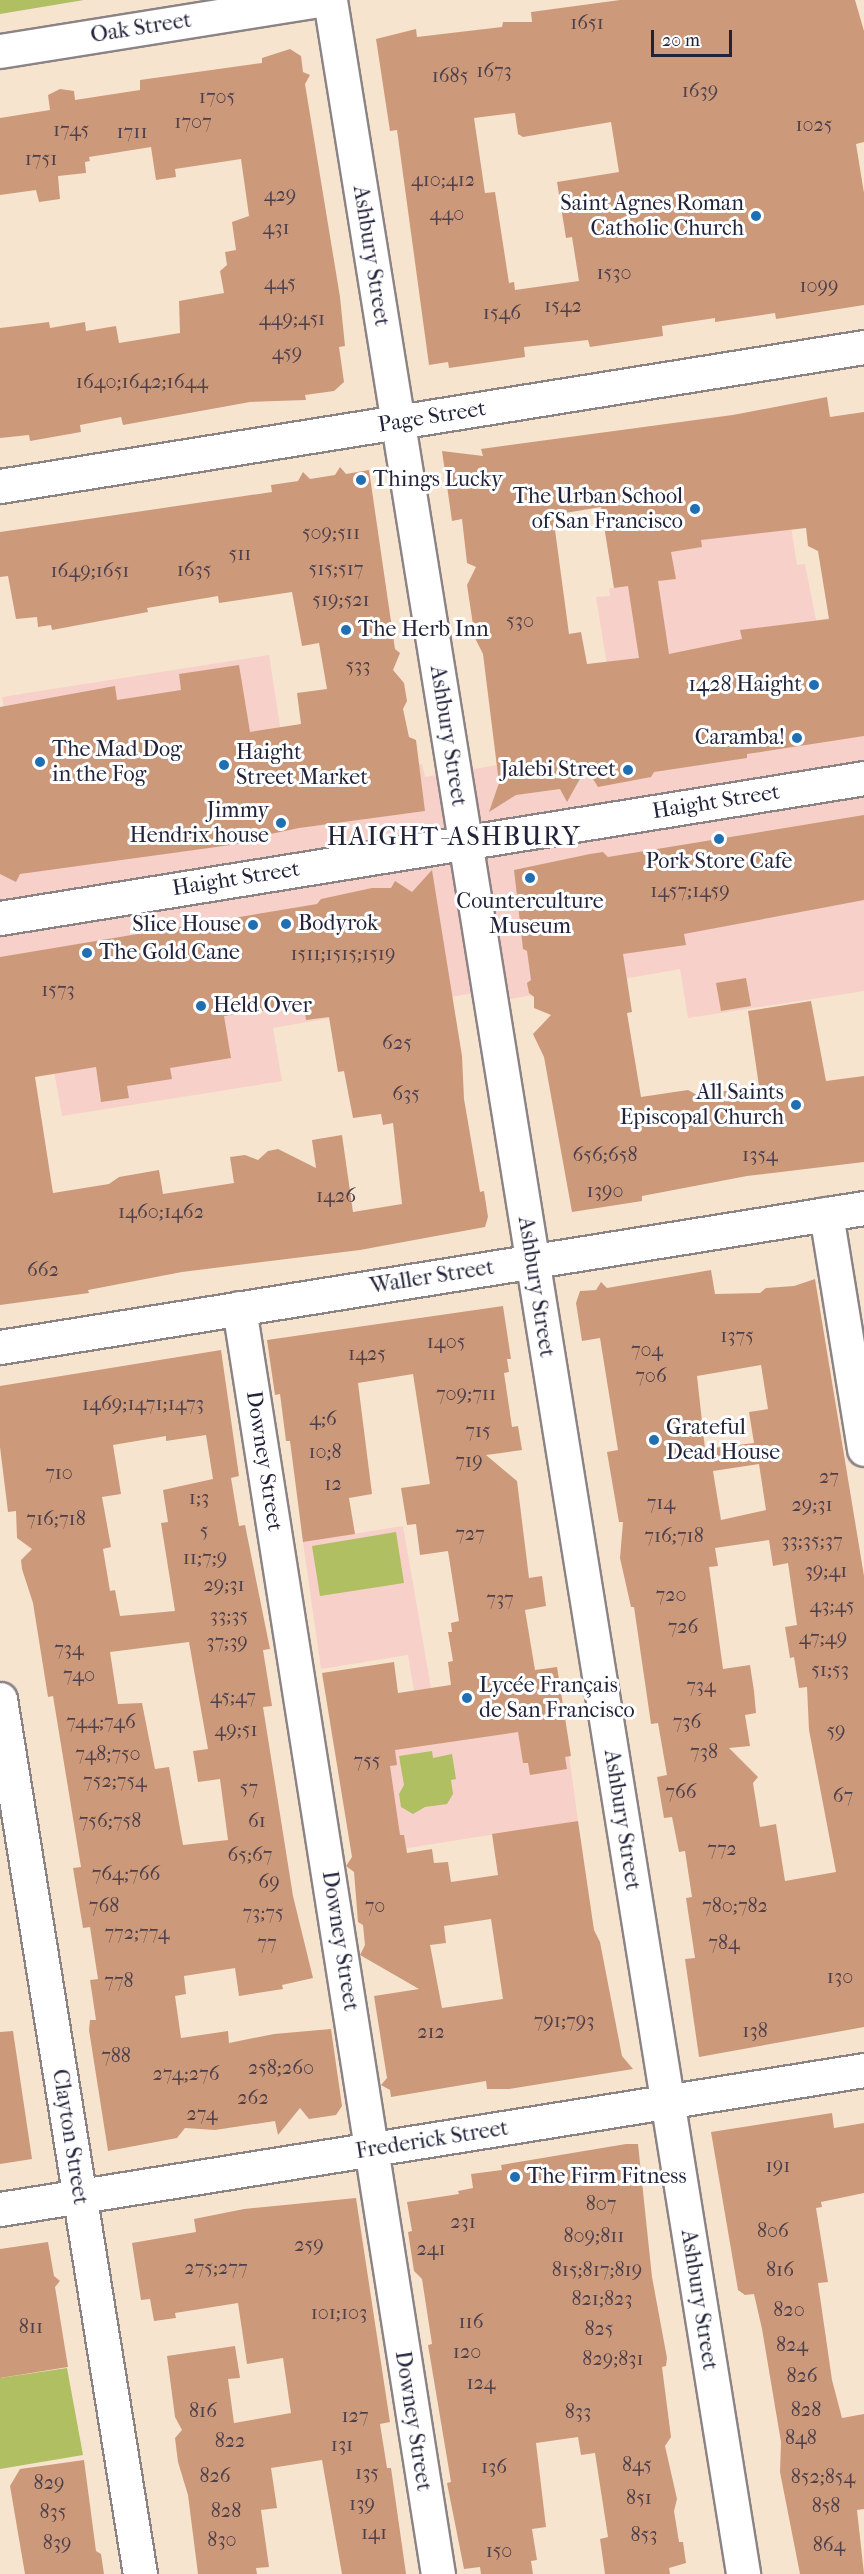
<!DOCTYPE html>
<meta charset="utf-8">
<style>
body{margin:0}
#map{position:relative;width:864px;height:2574px;overflow:hidden;background:#f7e4cf;font-family:"IM FELL French Canon",serif}
div>[style]{position:absolute}
.built>*{inset:0;background:#f7d0c9}
.green>*{inset:0;background:#afbf62}
.building>*{inset:0;background:#cd997b}
.roads{filter:drop-shadow(2px 0 #8c8385) drop-shadow(-2px 0 #8c8385) drop-shadow(0 2px #8c8385) drop-shadow(0 -2px #8c8385)}
.minor>*{height:33px;margin:-16.5px;padding:0 16.5px;transform-origin:16.5px;border-radius:16.5px;background:#fff}
.major>*{height:33px;margin:-16.5px;padding:0 16.5px;transform-origin:16.5px;border-radius:16.5px;background:#fff}
.dots>*{width:16px;height:16px;translate:-50% -50%;box-sizing:border-box;border:3px solid #fff;border-radius:50%}
span{translate:-50% -50%;white-space:nowrap;text-align:center;line-height:1.15;-webkit-text-stroke:6px #fff;paint-order:stroke}
.number-label{font-size:20px;color:#4d404b}
.number-label span{-webkit-text-stroke-width:0}
.street-label{font-size:22px;color:#22223b}
.poi-label{font-size:22px;color:#22223b}
.right{translate:-100% -50%;text-align:right}
.left{translate:0 -50%;text-align:left}
.quarter-label{font-size:26px;color:#22223b;letter-spacing:1.5px}
.scale{position:absolute;left:651px;top:30px;width:81px;height:27px;box-sizing:border-box;border:3px solid #22223b;border-top:0;padding-left:8px;font-size:18px;line-height:21px;white-space:nowrap;color:#22223b;-webkit-text-stroke:4px #fff;paint-order:stroke}
</style>
<div id="map">
<div class="built">
<div style="clip-path:polygon(773px 409px,797px 565px,805px 564px,816px 620px,864px 613px,864px 991px,688px 1018px,680px 969px,510px 999px,508px 987px,273px 1028px,282px 1081px,62px 1116px,48px 1037px,0 1046px,0 795px,17px 792px,2px 697px,269px 655px,289px 784px,422px 764px,425px 777px,620px 745px,596px 597px,610px 596px,609px 588px,614px 588px,590px 435px)"></div>
<div style="clip-path:polygon(403px 1526px,431px 1688px,557px 1667px,578px 1821px,352px 1857px,414px 1691px,408px 1655px,321px 1669px,303px 1542px)"></div>
</div>
<div class="green">
<div style="clip-path:polygon(0 0,84px 0,0 14px)"></div>
<div style="clip-path:polygon(396px 1532px,404px 1583px,320px 1596px,312px 1546px)"></div>
<div style="clip-path:polygon(432px 1751px,433px 1758px,452px 1754px,456px 1779px,451px 1780px,453px 1794px,447px 1804px,425px 1807px,413px 1814px,401px 1807px,399px 1794px,404px 1785px,399px 1756px)"></div>
<div style="clip-path:polygon(67px 2368px,83px 2455px,0 2469px,0 2378px)"></div>
</div>
<div class="building">
<div style="clip-path:polygon(evenodd,620px 0,855px 0,864px 31px,864px 142px,856px 144px,864px 193px,864px 305px,776px 319px,775px 313px,715px 322px,715px 318px,662px 326px,663px 336px,590px 347px,588px 340px,524px 347px,525px 357px,449px 368px,448px 362px,429px 365px,397px 130px,390px 131px,376px 39px,416px 29px,417px 37px,502px 27px,503px 22px,532px 22px,531px 12px,620px 0,515px 113px,518px 134px,523px 137px,611px 122px,619px 172px,557px 182px,566px 238px,572px 237px,579px 281px,515px 290px,514px 282px,509px 283px,495px 192px,485px 193px,474px 118px,515px 113px)"></div>
<div style="clip-path:polygon(290px 49px,301px 56px,303px 72px,310px 75px,305px 84px,340px 297px,345px 346px,339px 347px,344px 382px,334px 391px,305px 395px,306px 400px,250px 402px,123px 425px,121px 417px,80px 425px,81px 432px,30px 441px,29px 435px,0 438px,0 328px,49px 322px,50px 328px,85px 322px,86px 331px,116px 326px,119px 343px,180px 333px,179px 301px,224px 293px,220px 271px,227px 265px,225px 252px,236px 250px,232px 222px,249px 216px,241px 159px,175px 169px,176px 177px,156px 180px,151px 147px,89px 157px,90px 161px,85px 162px,86px 173px,58px 176px,60px 199px,39px 202px,36px 190px,0 195px,0 118px,50px 110px,48px 95px,60px 89px,74px 91px,75px 100px,140px 90px,140px 80px,262px 63px,262px 58px)"></div>
<div style="clip-path:polygon(evenodd,827px 397px,830px 417px,864px 412px,864px 736px,747px 754px,747px 758px,654px 772px,651px 777px,598px 787px,586px 768px,567px 802px,560px 789px,516px 795px,489px 812px,499px 783px,483px 654px,475px 638px,467px 585px,476px 567px,467px 563px,462px 519px,452px 521px,442px 451px,483px 456px,481px 449px,733px 415px,827px 397px,601px 507px,614px 588px,628px 586px,639px 658px,587px 664px,581px 632px,569px 634px,553px 515px,601px 507px,827px 397px,806px 528px,808px 546px,818px 551px,829px 619px,740px 630px,742px 639px,669px 654px,658px 581px,676px 579px,671px 552px,702px 547px,701px 540px,806px 528px)"></div>
<div style="clip-path:polygon(340px 467px,346px 474px,369px 470px,395px 649px,400px 653px,393px 670px,404px 683px,407px 701px,403px 709px,409px 737px,416px 740px,425px 811px,299px 828px,266px 835px,266px 840px,20px 874px,16px 882px,0 874px,0 707px,115px 686px,117px 700px,181px 690px,179px 674px,239px 665px,250px 732px,301px 724px,297px 693px,327px 689px,319px 643px,302px 646px,292px 592px,219px 603px,218px 596px,147px 608px,148px 612px,52px 630px,51px 625px,38px 627px,37px 617px,16px 619px,8px 576px,0 577px,0 532px,272px 492px,271px 485px,298px 481px,303px 472px,310px 479px,335px 475px)"></div>
<div style="clip-path:polygon(864px 815px,864px 900px,684px 934px,686px 945px,623px 954px,632px 1012px,627px 1013px,641px 1097px,688px 1090px,697px 1095px,759px 1086px,748px 1011px,811px 1001px,826px 1081px,864px 1076px,864px 1162px,747px 1176px,642px 1196px,642px 1201px,572px 1212px,544px 1057px,533px 1034px,551px 1015px,534px 1008px,534px 997px,529px 993px,527px 983px,531px 980px,527px 951px,523px 949px,514px 870px,590px 854px,603px 852px,608px 857px)"></div>
<div style="clip-path:polygon(evenodd,432px 870px,462px 1056px,464px 1099px,480px 1192px,484px 1191px,488px 1217px,485px 1227px,360px 1250px,182px 1272px,88px 1290px,89px 1293px,0 1305px,0 957px,317px 904px,321px 899px,372px 888px,391px 888px,395px 881px,412px 892px,432px 870px,304px 1005px,306px 1020px,329px 1017px,338px 1072px,344px 1071px,353px 1118px,381px 1114px,383px 1125px,393px 1123px,402px 1204px,353px 1212px,342px 1135px,312px 1140px,316px 1168px,278px 1149px,268px 1151px,258px 1160px,245px 1155px,230px 1157px,234px 1183px,163px 1194px,159px 1170px,119px 1177px,109px 1184px,53px 1193px,35px 1077px,96px 1067px,101px 1102px,129px 1098px,127px 1086px,172px 1079px,170px 1068px,231px 1058px,224px 1016px,304px 1005px)"></div>
<div style="clip-path:polygon(746px 978px,751px 1006px,721px 1011px,716px 983px)"></div>
<div style="clip-path:polygon(evenodd,711px 1270px,715px 1294px,760px 1293px,766px 1288px,794px 1286px,815px 1279px,864px 1576px,864px 2027px,699px 2057px,685px 1959px,695px 1958px,686px 1898px,692px 1897px,685px 1851px,679px 1852px,672px 1817px,664px 1818px,657px 1777px,667px 1775px,658px 1723px,651px 1724px,634px 1607px,631px 1607px,620px 1558px,623px 1522px,619px 1522px,607px 1452px,618px 1450px,600px 1338px,582px 1341px,576px 1303px,580px 1291px,596px 1290px,601px 1282px,607px 1288px,711px 1270px,761px 1365px,768px 1409px,749px 1412px,754px 1443px,705px 1449px,697px 1376px,761px 1365px,711px 1270px,759px 1464px,766px 1510px,721px 1520px,713px 1471px,759px 1464px,711px 1270px,769px 1540px,773px 1566px,788px 1563px,797px 1625px,785px 1627px,790px 1658px,794px 1657px,799px 1688px,807px 1687px,809px 1730px,836px 1872px,785px 1881px,776px 1824px,760px 1827px,753px 1783px,758px 1777px,729px 1748px,750px 1746px,745px 1715px,756px 1713px,754px 1691px,750px 1665px,723px 1669px,709px 1567px,718px 1566px,715px 1548px,769px 1540px)"></div>
<div style="clip-path:polygon(evenodd,503px 1306px,511px 1359px,507px 1359px,509px 1372px,504px 1373px,512px 1427px,518px 1426px,522px 1450px,486px 1455px,517px 1481px,529px 1578px,542px 1576px,546px 1606px,525px 1610px,535px 1670px,557px 1667px,571px 1756px,565px 1757px,567px 1769px,530px 1775px,528px 1763px,523px 1763px,518px 1732px,395px 1750px,397px 1765px,390px 1766px,400px 1835px,404px 1835px,407px 1853px,432px 1849px,434px 1863px,448px 1862px,451px 1882px,498px 1875px,492px 1834px,578px 1821px,594px 1930px,600px 1942px,622px 2056px,633px 2069px,509px 2089px,487px 2089px,486px 2081px,391px 2097px,390px 2090px,381px 2085px,387px 2078px,374px 1996px,419px 1989px,360px 1955px,365px 1945px,363px 1925px,358px 1922px,354px 1872px,346px 1866px,352px 1857px,322px 1673px,394px 1662px,398px 1693px,451px 1685px,448px 1662px,453px 1661px,448px 1632px,452px 1632px,451px 1623px,459px 1621px,448px 1551px,420px 1555px,416px 1524px,407px 1525px,401px 1488px,430px 1484px,413px 1374px,358px 1383px,372px 1494px,349px 1498px,355px 1534px,303px 1542px,290px 1441px,286px 1441px,280px 1394px,275px 1395px,267px 1340px,503px 1306px,491px 1919px,503px 1999px,442px 2008px,430px 1945px,446px 1943px,444px 1926px,491px 1919px)"></div>
<div style="clip-path:polygon(evenodd,221px 1350px,239px 1476px,231px 1478px,239px 1526px,245px 1525px,270px 1649px,263px 1650px,272px 1706px,263px 1707px,293px 1896px,313px 1978px,282px 1985px,283px 1989px,239px 1996px,235px 1968px,184px 1976px,186px 1994px,175px 1996px,181px 2038px,228px 2031px,229px 2043px,274px 2034px,331px 2029px,342px 2106px,336px 2115px,309px 2119px,300px 2108px,278px 2135px,275px 2121px,215px 2130px,185px 2128px,177px 2138px,108px 2151px,89px 2030px,90px 2020px,96px 2020px,90px 1980px,98px 1979px,90px 1927px,83px 1928px,73px 1868px,81px 1867px,53px 1696px,48px 1697px,33px 1603px,22px 1569px,21px 1560px,32px 1549px,17px 1538px,16px 1511px,8px 1512px,0 1447px,0 1386px,221px 1350px,206px 1435px,213px 1479px,163px 1490px,168px 1522px,161px 1523px,175px 1611px,120px 1616px,115px 1590px,110px 1591px,103px 1549px,111px 1547px,102px 1497px,121px 1494px,113px 1445px,166px 1436px,166px 1441px,206px 1435px,221px 1350px,189px 1642px,208px 1749px,193px 1751px,198px 1782px,220px 1779px,228px 1840px,183px 1845px,169px 1767px,155px 1769px,142px 1703px,118px 1704px,110px 1652px,189px 1642px)"></div>
<div style="clip-path:polygon(13px 2031px,32px 2159px,0 2164px,0 2032px)"></div>
<div style="clip-path:polygon(832px 2113px,834px 2128px,864px 2123px,864px 2193px,821px 2202px,822px 2207px,816px 2208px,828px 2282px,818px 2283px,832px 2380px,842px 2418px,864px 2414px,864px 2509px,857px 2510px,864px 2574px,800px 2574px,780px 2472px,781px 2442px,762px 2329px,754px 2294px,745px 2295px,738px 2290px,711px 2132px)"></div>
<div style="clip-path:polygon(626px 2144px,638px 2144px,652px 2277px,667px 2358px,666px 2366px,662px 2367px,671px 2437px,665px 2446px,677px 2499px,674px 2511px,679px 2542px,683px 2542px,686px 2563px,669px 2568px,670px 2574px,605px 2574px,600px 2539px,608px 2537px,595px 2453px,581px 2455px,578px 2437px,536px 2443px,546px 2527px,532px 2529px,537px 2560px,531px 2561px,533px 2574px,481px 2574px,480px 2567px,464px 2569px,447px 2483px,451px 2482px,428px 2345px,432px 2344px,422px 2279px,414px 2271px,408px 2232px,412px 2231px,407px 2202px,459px 2194px,458px 2191px,473px 2188px,471px 2174px,502px 2170px,501px 2165px)"></div>
<div style="clip-path:polygon(356px 2198px,390px 2422px,380px 2424px,387px 2468px,391px 2468px,406px 2574px,342px 2574px,322px 2460px,271px 2468px,277px 2508px,261px 2510px,269px 2567px,256px 2568px,257px 2574px,198px 2574px,188px 2495px,178px 2462px,175px 2438px,182px 2430px,175px 2417px,167px 2356px,235px 2346px,240px 2378px,228px 2379px,234px 2423px,291px 2413px,283px 2358px,247px 2364px,238px 2303px,175px 2313px,176px 2318px,154px 2321px,150px 2299px,141px 2300px,132px 2243px,196px 2232px,194px 2219px,244px 2209px)"></div>
<div style="clip-path:polygon(48px 2242px,54px 2276px,60px 2281px,55px 2287px,68px 2367px,0 2378px,0 2249px)"></div>
<div style="clip-path:polygon(84px 2460px,96px 2551px,101px 2554px,104px 2574px,25px 2574px,10px 2486px,20px 2469px)"></div>
</div>
<div class="roads">
<div class="minor">
<div style="left:330px;top:0;width:2607px;rotate:80.88deg"></div>
<div style="left:0;top:486px;width:875px;rotate:-9.14deg"></div>
<div style="left:0;top:918px;width:875px;rotate:-9.2deg"></div>
<div style="left:826px;top:1214px;width:238px;rotate:80.8deg"></div>
<div style="left:239px;top:1308px;width:1282px;rotate:81.07deg"></div>
<div style="left:0;top:1347px;width:875px;rotate:-9.14deg"></div>
<div style="left:0;top:1699px;width:886px;rotate:80.91deg"></div>
<div style="left:0;top:2209px;width:875px;rotate:-9.14deg"></div>
</div>
<div class="major">
<div style="left:0;top:51px;width:321px;rotate:-9.1deg"></div>
</div>
</div>
<div class="dots">
<div style="left:756px;top:216px;background:#1f6fb2"></div>
<div style="left:361px;top:480px;background:#1f6fb2"></div>
<div style="left:695px;top:509px;background:#1f6fb2"></div>
<div style="left:346px;top:630px;background:#1f6fb2"></div>
<div style="left:814px;top:685px;background:#1f6fb2"></div>
<div style="left:797px;top:738px;background:#1f6fb2"></div>
<div style="left:40px;top:762px;background:#1f6fb2"></div>
<div style="left:224px;top:765px;background:#1f6fb2"></div>
<div style="left:628px;top:770px;background:#1f6fb2"></div>
<div style="left:281px;top:823px;background:#1f6fb2"></div>
<div style="left:719px;top:839px;background:#1f6fb2"></div>
<div style="left:530px;top:878px;background:#1f6fb2"></div>
<div style="left:286px;top:924px;background:#1f6fb2"></div>
<div style="left:253px;top:925px;background:#1f6fb2"></div>
<div style="left:87px;top:953px;background:#1f6fb2"></div>
<div style="left:201px;top:1006px;background:#1f6fb2"></div>
<div style="left:796px;top:1105px;background:#1f6fb2"></div>
<div style="left:654px;top:1440px;background:#1f6fb2"></div>
<div style="left:467px;top:1698px;background:#1f6fb2"></div>
<div style="left:515px;top:2177px;background:#1f6fb2"></div>
</div>
<div class="number-label">
<span style="left:587px;top:22px">1651</span>
<span style="left:494px;top:70px">1673</span>
<span style="left:450px;top:75px">1685</span>
<span style="left:700px;top:90px">1639</span>
<span style="left:217px;top:96px">1705</span>
<span style="left:193px;top:121px">1707</span>
<span style="left:814px;top:124px">1025</span>
<span style="left:71px;top:129px">1745</span>
<span style="left:132px;top:131px">1711</span>
<span style="left:41px;top:158px">1751</span>
<span style="left:443px;top:179px">410;412</span>
<span style="left:280px;top:194px">429</span>
<span style="left:447px;top:213px">440</span>
<span style="left:276px;top:227px">431</span>
<span style="left:614px;top:272px">1530</span>
<span style="left:280px;top:282px">445</span>
<span style="left:819px;top:285px">1099</span>
<span style="left:563px;top:305px">1542</span>
<span style="left:502px;top:312px">1546</span>
<span style="left:292px;top:318px">449;451</span>
<span style="left:287px;top:352px">459</span>
<span style="left:142px;top:381px">1640;1642;1644</span>
<span style="left:331px;top:532px">509;511</span>
<span style="left:240px;top:553px">511</span>
<span style="left:336px;top:568px">515;517</span>
<span style="left:194px;top:569px">1635</span>
<span style="left:90px;top:570px">1649;1651</span>
<span style="left:341px;top:599px">519;521</span>
<span style="left:520px;top:620px">530</span>
<span style="left:358px;top:665px">533</span>
<span style="left:690px;top:890px">1457;1459</span>
<span style="left:343px;top:953px">1511;1515;1519</span>
<span style="left:58px;top:989px">1573</span>
<span style="left:397px;top:1042px">625</span>
<span style="left:406px;top:1093px">635</span>
<span style="left:605px;top:1154px">656;658</span>
<span style="left:760px;top:1154px">1354</span>
<span style="left:605px;top:1190px">1390</span>
<span style="left:336px;top:1195px">1426</span>
<span style="left:161px;top:1211px">1460;1462</span>
<span style="left:43px;top:1269px">662</span>
<span style="left:737px;top:1335px">1375</span>
<span style="left:446px;top:1341px">1405</span>
<span style="left:647px;top:1349px">704</span>
<span style="left:367px;top:1353px">1425</span>
<span style="left:651px;top:1375px">706</span>
<span style="left:466px;top:1393px">709;711</span>
<span style="left:143px;top:1403px">1469;1471;1473</span>
<span style="left:323px;top:1418px">4;6</span>
<span style="left:478px;top:1430px">715</span>
<span style="left:325px;top:1451px">10;8</span>
<span style="left:469px;top:1460px">719</span>
<span style="left:59px;top:1472px">710</span>
<span style="left:829px;top:1476px">27</span>
<span style="left:333px;top:1483px">12</span>
<span style="left:199px;top:1497px">1;3</span>
<span style="left:661px;top:1502px">714</span>
<span style="left:812px;top:1504px">29;31</span>
<span style="left:56px;top:1518px">716;718</span>
<span style="left:204px;top:1530px">5</span>
<span style="left:470px;top:1533px">727</span>
<span style="left:674px;top:1535px">716;718</span>
<span style="left:812px;top:1540px">33;35;37</span>
<span style="left:205px;top:1557px">11;7;9</span>
<span style="left:826px;top:1570px">39;41</span>
<span style="left:224px;top:1584px">29;31</span>
<span style="left:671px;top:1594px">720</span>
<span style="left:500px;top:1598px">737</span>
<span style="left:832px;top:1605px">43;45</span>
<span style="left:229px;top:1615px">33;35</span>
<span style="left:683px;top:1626px">726</span>
<span style="left:823px;top:1637px">47;49</span>
<span style="left:227px;top:1641px">37;39</span>
<span style="left:69px;top:1648px">734</span>
<span style="left:830px;top:1669px">51;53</span>
<span style="left:79px;top:1674px">740</span>
<span style="left:701px;top:1685px">734</span>
<span style="left:233px;top:1696px">45;47</span>
<span style="left:101px;top:1721px">744;746</span>
<span style="left:687px;top:1721px">736</span>
<span style="left:236px;top:1729px">49;51</span>
<span style="left:836px;top:1730px">59</span>
<span style="left:704px;top:1751px">738</span>
<span style="left:108px;top:1753px">748;750</span>
<span style="left:367px;top:1760px">755</span>
<span style="left:115px;top:1780px">752;754</span>
<span style="left:249px;top:1787px">57</span>
<span style="left:681px;top:1791px">766</span>
<span style="left:843px;top:1795px">67</span>
<span style="left:110px;top:1820px">756;758</span>
<span style="left:257px;top:1820px">61</span>
<span style="left:722px;top:1848px">772</span>
<span style="left:250px;top:1854px">65;67</span>
<span style="left:126px;top:1873px">764;766</span>
<span style="left:269px;top:1881px">69</span>
<span style="left:104px;top:1905px">768</span>
<span style="left:375px;top:1905px">70</span>
<span style="left:735px;top:1905px">780;782</span>
<span style="left:263px;top:1912px">73;75</span>
<span style="left:137px;top:1932px">772;774</span>
<span style="left:267px;top:1942px">77</span>
<span style="left:724px;top:1942px">784</span>
<span style="left:840px;top:1976px">130</span>
<span style="left:119px;top:1980px">778</span>
<span style="left:564px;top:2020px">791;793</span>
<span style="left:755px;top:2030px">138</span>
<span style="left:431px;top:2031px">212</span>
<span style="left:116px;top:2055px">788</span>
<span style="left:281px;top:2067px">258;260</span>
<span style="left:186px;top:2073px">274;276</span>
<span style="left:253px;top:2097px">262</span>
<span style="left:202px;top:2113px">274</span>
<span style="left:778px;top:2165px">191</span>
<span style="left:601px;top:2203px">807</span>
<span style="left:463px;top:2221px">231</span>
<span style="left:773px;top:2230px">806</span>
<span style="left:594px;top:2235px">809;811</span>
<span style="left:309px;top:2244px">259</span>
<span style="left:431px;top:2248px">241</span>
<span style="left:216px;top:2267px">275;277</span>
<span style="left:597px;top:2269px">815;817;819</span>
<span style="left:780px;top:2269px">816</span>
<span style="left:602px;top:2298px">821;823</span>
<span style="left:789px;top:2309px">820</span>
<span style="left:339px;top:2312px">101;103</span>
<span style="left:471px;top:2321px">116</span>
<span style="left:31px;top:2326px">811</span>
<span style="left:599px;top:2328px">825</span>
<span style="left:792px;top:2344px">824</span>
<span style="left:467px;top:2351px">120</span>
<span style="left:613px;top:2358px">829;831</span>
<span style="left:802px;top:2375px">826</span>
<span style="left:481px;top:2382px">124</span>
<span style="left:806px;top:2409px">828</span>
<span style="left:203px;top:2410px">816</span>
<span style="left:578px;top:2411px">833</span>
<span style="left:355px;top:2415px">127</span>
<span style="left:801px;top:2437px">848</span>
<span style="left:230px;top:2440px">822</span>
<span style="left:342px;top:2444px">131</span>
<span style="left:637px;top:2464px">845</span>
<span style="left:494px;top:2466px">136</span>
<span style="left:367px;top:2472px">135</span>
<span style="left:215px;top:2475px">826</span>
<span style="left:823px;top:2476px">852;854</span>
<span style="left:49px;top:2482px">829</span>
<span style="left:639px;top:2497px">851</span>
<span style="left:362px;top:2503px">139</span>
<span style="left:826px;top:2505px">858</span>
<span style="left:226px;top:2510px">828</span>
<span style="left:53px;top:2511px">835</span>
<span style="left:374px;top:2532px">141</span>
<span style="left:644px;top:2534px">853</span>
<span style="left:222px;top:2539px">830</span>
<span style="left:57px;top:2542px">839</span>
<span style="left:829px;top:2544px">864</span>
<span style="left:499px;top:2550px">150</span>
</div>
<div class="street-label">
<span style="left:141px;top:28px;rotate:-9deg">Oak Street</span>
<span style="left:371px;top:256px;rotate:81deg">Ashbury Street</span>
<span style="left:432px;top:417px;rotate:-9deg">Page Street</span>
<span style="left:448px;top:736px;rotate:81deg">Ashbury Street</span>
<span style="left:716px;top:802px;rotate:-9deg">Haight Street</span>
<span style="left:236px;top:879px;rotate:-9deg">Haight Street</span>
<span style="left:432px;top:1277px;rotate:-9deg">Waller Street</span>
<span style="left:536px;top:1287px;rotate:81deg">Ashbury Street</span>
<span style="left:264px;top:1461px;rotate:81deg">Downey Street</span>
<span style="left:622px;top:1820px;rotate:81deg">Ashbury Street</span>
<span style="left:340px;top:1941px;rotate:81deg">Downey Street</span>
<span style="left:70px;top:2137px;rotate:81deg">Clayton Street</span>
<span style="left:432px;top:2140px;rotate:-9deg">Frederick Street</span>
<span style="left:699px;top:2300px;rotate:81deg">Ashbury Street</span>
<span style="left:413px;top:2421px;rotate:81deg">Downey Street</span>
</div>
<div class="poi-label">
<span class="right" style="left:744px;top:216px">Saint Agnes Roman<br>Catholic Church</span>
<span class="left" style="left:373px;top:480px">Things Lucky</span>
<span class="right" style="left:683px;top:509px">The Urban School<br>of San Francisco</span>
<span class="left" style="left:358px;top:630px">The Herb Inn</span>
<span class="right" style="left:802px;top:685px">1428 Haight</span>
<span class="right" style="left:785px;top:738px">Caramba!</span>
<span class="left" style="left:52px;top:762px">The Mad Dog<br>in the Fog</span>
<span class="left" style="left:236px;top:765px">Haight<br>Street Market</span>
<span class="right" style="left:616px;top:770px">Jalebi Street</span>
<span class="right" style="left:269px;top:823px">Jimmy<br>Hendrix house</span>
<span style="left:719px;top:862px">Pork Store Cafe</span>
<span style="left:530px;top:914px">Counterculture<br>Museum</span>
<span class="left" style="left:298px;top:924px">Bodyrok</span>
<span class="right" style="left:241px;top:925px">Slice House</span>
<span class="left" style="left:99px;top:953px">The Gold Cane</span>
<span class="left" style="left:213px;top:1006px">Held Over</span>
<span class="right" style="left:784px;top:1105px">All Saints<br>Episcopal Church</span>
<span class="left" style="left:666px;top:1440px">Grateful<br>Dead House</span>
<span class="left" style="left:479px;top:1698px">Lycée Français<br>de San Francisco</span>
<span class="left" style="left:527px;top:2177px">The Firm Fitness</span>
</div>
<div class="quarter-label">
<span style="left:454px;top:837px">HAIGHT-ASHBURY</span>
</div>
<div class="scale">20 m</div>
</div>
